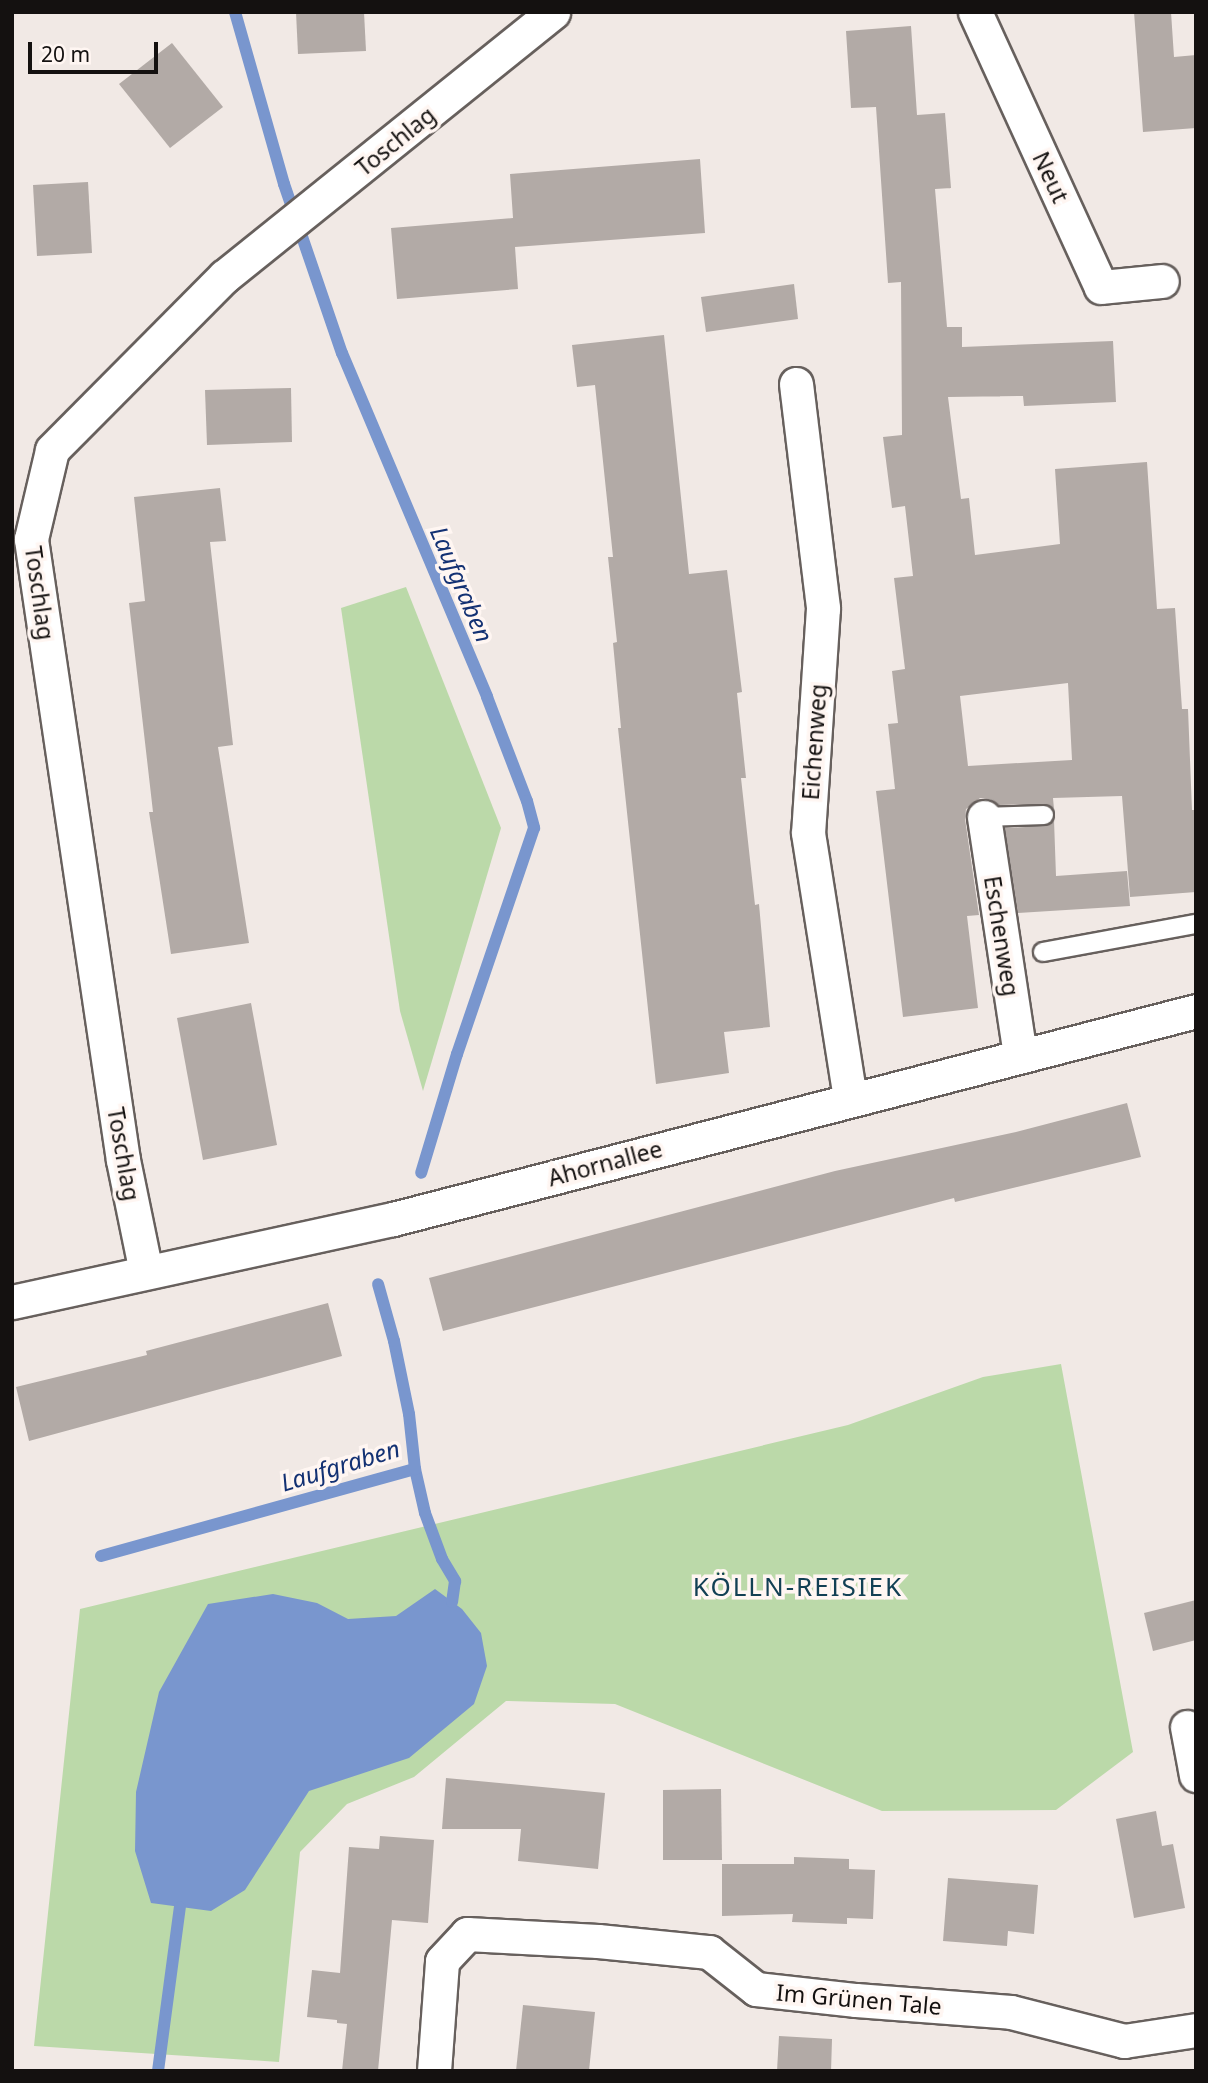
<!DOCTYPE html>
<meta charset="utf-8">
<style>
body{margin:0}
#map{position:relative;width:1208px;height:2083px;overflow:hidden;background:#f1e9e5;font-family:"Noto Sans",sans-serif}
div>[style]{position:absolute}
.green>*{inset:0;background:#bbd9a9}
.water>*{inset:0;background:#7996ce}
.stream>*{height:12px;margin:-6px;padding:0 6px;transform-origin:6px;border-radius:6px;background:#7996ce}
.building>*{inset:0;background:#b2aaa6}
.roads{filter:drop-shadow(2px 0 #67605d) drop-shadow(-2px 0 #67605d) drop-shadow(0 2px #67605d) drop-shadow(0 -2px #67605d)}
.lane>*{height:18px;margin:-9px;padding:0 9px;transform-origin:9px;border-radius:9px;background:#fff}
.street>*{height:33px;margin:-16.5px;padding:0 16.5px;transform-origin:16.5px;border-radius:16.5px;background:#fff}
span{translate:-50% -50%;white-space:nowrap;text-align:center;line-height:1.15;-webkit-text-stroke:7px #fff6f2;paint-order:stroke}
.street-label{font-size:23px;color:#141110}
.water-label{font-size:24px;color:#133173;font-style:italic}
.quarter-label{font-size:26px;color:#124054;letter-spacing:2px}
.frame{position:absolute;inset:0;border:14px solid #141110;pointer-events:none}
.scale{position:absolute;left:28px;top:42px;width:130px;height:32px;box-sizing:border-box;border:4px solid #141110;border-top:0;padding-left:9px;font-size:21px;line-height:24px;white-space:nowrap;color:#141110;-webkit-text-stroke:5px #fff6f2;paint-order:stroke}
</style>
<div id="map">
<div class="green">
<div style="clip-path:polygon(406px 587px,501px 828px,423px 1091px,400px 1011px,341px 608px)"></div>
<div style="clip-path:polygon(1061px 1364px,1133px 1752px,1056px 1810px,882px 1811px,615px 1704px,506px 1701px,414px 1777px,347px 1804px,300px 1852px,279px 2062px,34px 2046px,80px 1609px,848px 1425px,983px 1377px)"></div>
</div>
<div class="water">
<div style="clip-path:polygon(435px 1589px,462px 1609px,481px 1633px,487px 1666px,474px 1704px,409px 1758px,309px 1791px,245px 1890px,211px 1911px,151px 1903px,135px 1851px,136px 1792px,159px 1692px,208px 1604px,273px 1594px,317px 1603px,348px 1619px,396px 1616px)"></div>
</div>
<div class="stream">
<div style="left:235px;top:12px;width:179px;rotate:74.1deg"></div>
<div style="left:284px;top:184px;width:179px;rotate:71.1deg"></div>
<div style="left:342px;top:353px;width:373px;rotate:67.1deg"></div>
<div style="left:487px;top:697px;width:111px;rotate:69deg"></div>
<div style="left:527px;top:801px;width:28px;rotate:75deg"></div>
<div style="left:534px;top:828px;width:239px;rotate:108.8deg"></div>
<div style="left:457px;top:1054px;width:124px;rotate:106.8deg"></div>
<div style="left:415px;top:1469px;width:45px;rotate:77.2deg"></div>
<div style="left:425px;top:1513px;width:49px;rotate:69.7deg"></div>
<div style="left:442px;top:1559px;width:26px;rotate:59deg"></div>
<div style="left:455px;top:1581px;width:21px;rotate:98deg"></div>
<div style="left:101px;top:1556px;width:326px;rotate:-15.5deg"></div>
<div style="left:415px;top:1469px;width:55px;rotate:-96.2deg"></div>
<div style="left:409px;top:1414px;width:75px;rotate:-101.6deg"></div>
<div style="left:394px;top:1341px;width:59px;rotate:-105.7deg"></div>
<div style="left:158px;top:2071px;width:165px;rotate:-82.4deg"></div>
</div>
<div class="building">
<div style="clip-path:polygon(296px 12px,364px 12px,366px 51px,298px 54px)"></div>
<div style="clip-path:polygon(1134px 12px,1171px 12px,1174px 57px,1196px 55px,1196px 128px,1143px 132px)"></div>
<div style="clip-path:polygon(evenodd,911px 26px,917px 115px,945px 113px,951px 188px,935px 189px,947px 327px,962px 327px,962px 347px,1113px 341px,1116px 402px,1024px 406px,1023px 396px,948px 397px,961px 499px,969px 498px,975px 555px,1060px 544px,1055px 469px,1147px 462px,1157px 609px,1175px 608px,1182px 709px,1188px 709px,1192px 810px,1196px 810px,1196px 892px,1130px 897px,1122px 796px,1053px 798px,1054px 809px,1044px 804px,999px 805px,990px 799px,980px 798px,966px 809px,965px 819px,979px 915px,967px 916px,978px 1008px,903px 1017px,876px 791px,895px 789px,888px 724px,898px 723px,892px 671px,905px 669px,894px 578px,913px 576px,905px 506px,892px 508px,883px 437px,902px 435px,901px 282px,888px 283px,876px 107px,851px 108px,846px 31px,911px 26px,1068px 683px,1072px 760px,968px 766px,960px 696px,1068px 683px)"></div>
<div style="clip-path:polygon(172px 43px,223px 107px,170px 148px,119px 84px)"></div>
<div style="clip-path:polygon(700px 159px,705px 233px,515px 247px,518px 289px,397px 299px,391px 228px,513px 218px,510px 174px)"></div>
<div style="clip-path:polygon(88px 182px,92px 253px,37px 256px,33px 185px)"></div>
<div style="clip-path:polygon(794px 284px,798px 319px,706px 332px,701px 297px)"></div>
<div style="clip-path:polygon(664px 335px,689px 574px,727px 570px,742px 692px,737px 693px,746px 778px,741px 778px,755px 905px,759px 904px,770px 1027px,724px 1032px,729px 1073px,656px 1084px,618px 728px,621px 728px,613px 643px,617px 642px,608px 557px,613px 557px,595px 385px,577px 387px,572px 345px)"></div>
<div style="clip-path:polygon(291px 388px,292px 442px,207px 445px,205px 390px)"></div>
<div style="clip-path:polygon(220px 488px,226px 541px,210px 542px,233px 745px,218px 747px,249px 943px,171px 954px,149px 812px,153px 812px,129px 603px,145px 601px,134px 497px)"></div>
<div style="clip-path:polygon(1054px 820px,1056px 876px,1127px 871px,1130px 906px,1018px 913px,1005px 828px,1044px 826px)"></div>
<div style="clip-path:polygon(251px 1003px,277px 1145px,203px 1160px,177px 1018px)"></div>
<div style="clip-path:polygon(1127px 1103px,1141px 1157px,955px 1202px,954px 1198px,443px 1331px,429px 1278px,835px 1171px,1016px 1132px)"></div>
<div style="clip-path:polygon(328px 1303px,342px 1356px,29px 1441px,16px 1387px,147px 1355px,146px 1351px)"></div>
<div style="clip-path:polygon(1196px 1600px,1196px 1640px,1153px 1651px,1144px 1613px)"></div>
<div style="clip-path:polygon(446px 1778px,605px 1793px,598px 1869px,518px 1861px,521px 1829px,442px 1829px)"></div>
<div style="clip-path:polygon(721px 1789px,722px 1860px,663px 1860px,663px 1790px)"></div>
<div style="clip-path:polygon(1156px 1811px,1162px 1846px,1173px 1844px,1185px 1908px,1134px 1918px,1116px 1819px)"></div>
<div style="clip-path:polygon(380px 1836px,434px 1840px,428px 1923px,392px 1920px,378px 2071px,342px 2071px,347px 2024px,337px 2023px,337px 2020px,307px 2017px,312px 1970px,340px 1973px,349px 1847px,379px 1849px)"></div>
<div style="clip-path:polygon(794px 1857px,849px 1859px,849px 1869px,875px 1870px,873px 1919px,847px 1918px,847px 1924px,792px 1922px,793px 1914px,722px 1916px,722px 1864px,794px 1864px)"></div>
<div style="clip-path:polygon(948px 1878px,1038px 1885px,1034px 1934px,1008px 1931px,1007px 1946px,943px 1941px)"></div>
<div style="clip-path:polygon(523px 2005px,595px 2012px,589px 2071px,516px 2071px)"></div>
<div style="clip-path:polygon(779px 2036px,832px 2039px,831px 2071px,777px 2071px)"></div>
</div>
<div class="roads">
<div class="lane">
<div style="left:984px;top:817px;width:60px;rotate:-1.9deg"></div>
<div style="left:1043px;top:952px;width:156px;rotate:-10.4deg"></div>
</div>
<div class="street">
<div style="left:975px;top:12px;width:302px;rotate:65.4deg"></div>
<div style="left:1101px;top:287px;width:61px;rotate:-5.6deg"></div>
<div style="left:796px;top:384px;width:226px;rotate:83.1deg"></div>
<div style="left:823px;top:608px;width:225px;rotate:93.8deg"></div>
<div style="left:808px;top:833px;width:269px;rotate:81deg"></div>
<div style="left:984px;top:817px;width:242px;rotate:81.4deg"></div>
<div style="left:146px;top:1272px;width:114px;rotate:-101.6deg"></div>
<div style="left:123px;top:1160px;width:628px;rotate:-98.43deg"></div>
<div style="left:31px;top:539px;width:91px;rotate:-76.7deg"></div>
<div style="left:52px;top:450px;width:245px;rotate:-45.2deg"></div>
<div style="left:225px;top:276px;width:421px;rotate:-38.8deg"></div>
<div style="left:12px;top:1302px;width:390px;rotate:-12.3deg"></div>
<div style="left:393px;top:1219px;width:830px;rotate:-14.52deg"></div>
<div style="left:1187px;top:1727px;width:49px;rotate:79.4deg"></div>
<div style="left:434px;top:2071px;width:110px;rotate:-85.8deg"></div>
<div style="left:442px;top:1961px;width:37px;rotate:-47deg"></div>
<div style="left:467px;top:1934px;width:131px;rotate:3.1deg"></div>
<div style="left:598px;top:1941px;width:112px;rotate:5.7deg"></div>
<div style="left:709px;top:1952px;width:60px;rotate:38.2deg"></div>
<div style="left:756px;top:1989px;width:101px;rotate:6.3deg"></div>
<div style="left:856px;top:2000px;width:155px;rotate:4.4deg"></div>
<div style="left:1011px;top:2012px;width:117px;rotate:14.4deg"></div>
<div style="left:1124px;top:2041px;width:73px;rotate:-8.7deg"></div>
</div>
</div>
<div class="street-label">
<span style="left:395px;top:141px;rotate:-39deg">Toschlag</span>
<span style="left:1051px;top:177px;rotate:65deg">Neut</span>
<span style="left:40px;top:593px;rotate:82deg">Toschlag</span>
<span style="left:814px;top:742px;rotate:-86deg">Eichenweg</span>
<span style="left:1002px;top:936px;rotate:81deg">Eschenweg</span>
<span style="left:124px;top:1154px;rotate:80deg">Toschlag</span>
<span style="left:605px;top:1163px;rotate:-15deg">Ahornallee</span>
<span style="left:859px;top:1999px;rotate:5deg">Im Grünen Tale</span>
</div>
<div class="water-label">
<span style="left:462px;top:584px;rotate:67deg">Laufgraben</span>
<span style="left:340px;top:1465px;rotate:-17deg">Laufgraben</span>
</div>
<div class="quarter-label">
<span style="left:798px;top:1587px">KÖLLN-REISIEK</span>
</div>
<div class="frame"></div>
<div class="scale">20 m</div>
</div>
